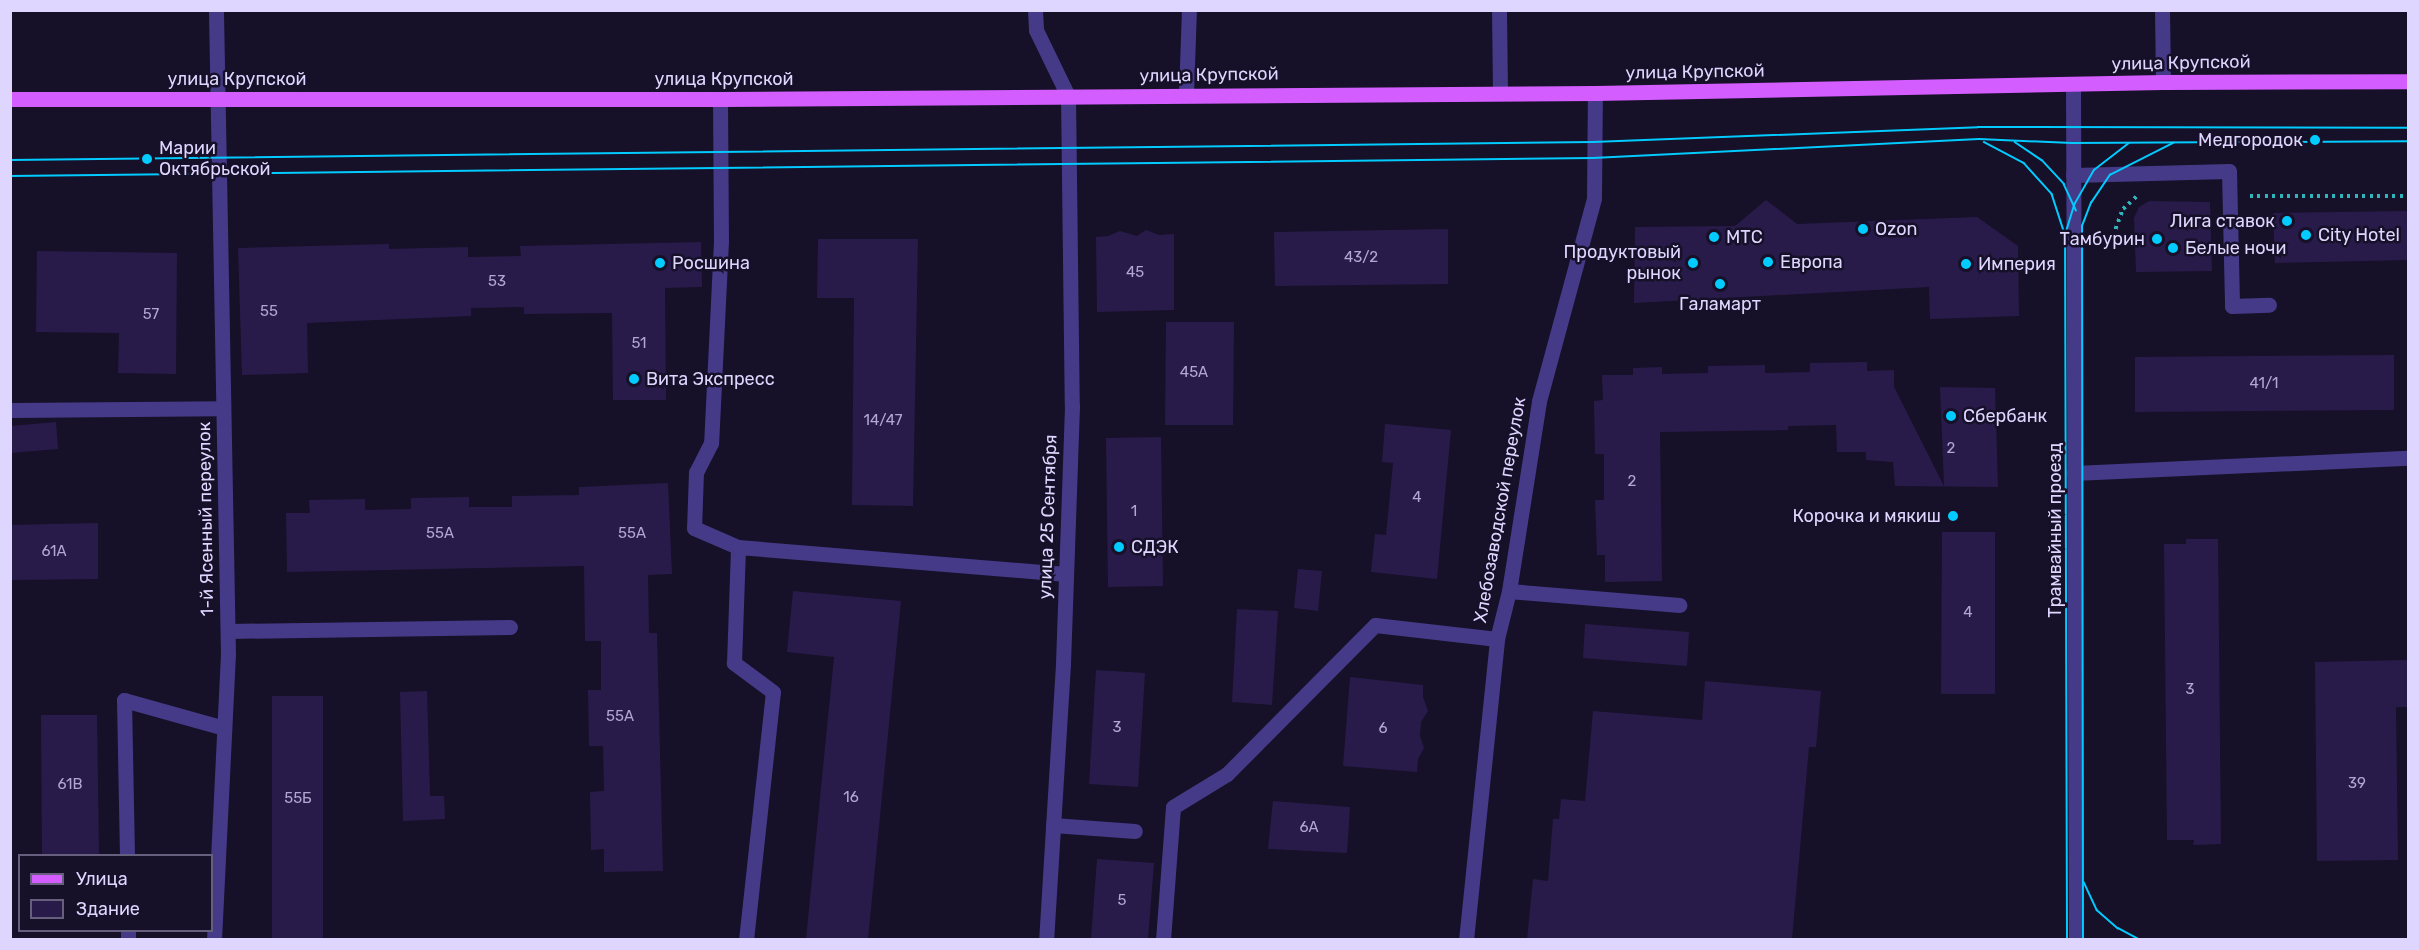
<!DOCTYPE html>
<meta charset="utf-8">
<style>
body{margin:0}
#map{position:relative;width:2419px;height:950px;overflow:hidden;background:#161028;font-family:Rubik,sans-serif}
div>[style]{position:absolute}
.building>*{inset:0;background:#291b49}
.path>*{height:4px;margin-top:-2px;transform-origin:0;background:repeating-linear-gradient(90deg,#2fb4ba 0 3px,transparent 0 7.5px)}
.service>*{height:15px;margin:-7.5px;padding:0 7.5px;transform-origin:7.5px;border-radius:7.5px;background:#453a87}
.minor>*{height:15px;margin:-7.5px;padding:0 7.5px;transform-origin:7.5px;border-radius:7.5px;background:#453a87}
.tertiary>*{height:15px;margin:-7.5px;padding:0 7.5px;transform-origin:7.5px;border-radius:7.5px;background:#453a87}
.primary>*{height:15px;margin:-7.5px;padding:0 7.5px;transform-origin:7.5px;border-radius:7.5px;background:#d35dff}
.tram>*{height:1.5px;margin:-0.75px;padding:0 0.75px;transform-origin:0.75px;border-radius:0.75px;background:#02cbff}
.dots>*{width:16px;height:16px;translate:-50% -50%;box-sizing:border-box;border:3px solid #161028;border-radius:50%}
span{translate:-50% -50%;white-space:nowrap;text-align:center;line-height:1.15;-webkit-text-stroke:5px #161028;paint-order:stroke}
.number-label{font-size:15px;color:#b2a7d2}
.number-label span{-webkit-text-stroke-width:0}
.street-label{font-size:18px;color:#dfd6ff}
.poi-label{font-size:18px;color:#dfd6ff}
.right{translate:-100% -50%;text-align:right}
.left{translate:0 -50%;text-align:left}
.frame{position:absolute;inset:0;border:12px solid #dfd6ff;pointer-events:none}
.legend{position:absolute;left:18px;top:854px;width:195px;height:78px;box-sizing:border-box;background:#161028;border:2px solid #665f7e;margin:0;padding:8px 10px;list-style:none;font-size:18px;color:#dfd6ff}
.legend li{display:flex;align-items:center;gap:12px;height:30px}
.legend b{width:30px;border:2px solid #665f7e}
</style>
<div id="map">
<div class="building">
<div style="clip-path:polygon(1766px 200px,1797px 224px,1977px 217px,2018px 246px,2019px 316px,1930px 319px,1929px 287px,1634px 303px,1635px 227px,1735px 226px)"></div>
<div style="clip-path:polygon(2149px 201px,2210px 202px,2212px 271px,2136px 272px,2134px 218px,2139px 207px)"></div>
<div style="clip-path:polygon(2407px 211px,2408px 260px,2275px 263px,2273px 213px)"></div>
<div style="clip-path:polygon(1448px 229px,1448px 284px,1275px 286px,1274px 232px)"></div>
<div style="clip-path:polygon(1146px 230px,1159px 235px,1174px 234px,1174px 310px,1097px 312px,1096px 237px,1108px 236px,1120px 231px,1137px 236px)"></div>
<div style="clip-path:polygon(818px 239px,918px 239px,913px 506px,852px 505px,854px 298px,817px 298px)"></div>
<div style="clip-path:polygon(701px 242px,702px 287px,665px 288px,666px 400px,613px 400px,612px 313px,524px 314px,524px 307px,471px 308px,471px 316px,307px 323px,308px 373px,242px 375px,238px 248px,389px 244px,389px 249px,468px 247px,468px 257px,521px 256px,520px 246px)"></div>
<div style="clip-path:polygon(37px 251px,177px 253px,176px 374px,118px 373px,119px 333px,36px 332px)"></div>
<div style="clip-path:polygon(1166px 322px,1234px 322px,1233px 425px,1165px 425px)"></div>
<div style="clip-path:polygon(2394px 355px,2394px 410px,2135px 412px,2135px 357px)"></div>
<div style="clip-path:polygon(1867px 362px,1867px 371px,1894px 370px,1894px 387px,1944px 486px,1940px 387px,1995px 388px,1998px 487px,1895px 486px,1893px 462px,1866px 460px,1866px 452px,1837px 452px,1836px 425px,1788px 426px,1788px 430px,1660px 432px,1662px 581px,1605px 582px,1605px 555px,1597px 555px,1595px 500px,1604px 500px,1604px 454px,1595px 454px,1594px 401px,1603px 400px,1602px 375px,1633px 375px,1633px 368px,1662px 367px,1662px 374px,1708px 373px,1708px 366px,1765px 365px,1765px 373px,1810px 372px,1810px 363px)"></div>
<div style="clip-path:polygon(56px 422px,58px 449px,10px 453px,10px 426px)"></div>
<div style="clip-path:polygon(1385px 424px,1451px 430px,1437px 579px,1371px 572px,1375px 534px,1386px 535px,1393px 463px,1382px 462px)"></div>
<div style="clip-path:polygon(1161px 437px,1163px 586px,1108px 587px,1106px 438px)"></div>
<div style="clip-path:polygon(668px 483px,672px 574px,648px 575px,649px 633px,657px 633px,663px 871px,604px 872px,604px 849px,591px 850px,590px 792px,604px 791px,603px 746px,589px 746px,588px 690px,601px 690px,601px 641px,585px 641px,584px 566px,287px 572px,286px 513px,310px 513px,309px 500px,365px 499px,365px 510px,411px 509px,411px 498px,469px 497px,469px 507px,512px 507px,512px 496px,579px 495px,579px 487px)"></div>
<div style="clip-path:polygon(98px 523px,98px 579px,10px 580px,10px 525px)"></div>
<div style="clip-path:polygon(1942px 532px,1995px 532px,1995px 694px,1941px 694px)"></div>
<div style="clip-path:polygon(2186px 539px,2218px 539px,2221px 844px,2193px 845px,2194px 840px,2167px 840px,2164px 544px,2186px 544px)"></div>
<div style="clip-path:polygon(1298px 569px,1322px 571px,1318px 611px,1294px 608px)"></div>
<div style="clip-path:polygon(793px 591px,901px 601px,868px 939px,806px 939px,834px 657px,787px 652px)"></div>
<div style="clip-path:polygon(1237px 609px,1278px 611px,1272px 705px,1232px 702px)"></div>
<div style="clip-path:polygon(1585px 624px,1689px 632px,1687px 666px,1583px 658px)"></div>
<div style="clip-path:polygon(2408px 660px,2409px 707px,2396px 707px,2398px 860px,2317px 861px,2315px 662px)"></div>
<div style="clip-path:polygon(1096px 670px,1145px 673px,1138px 787px,1089px 784px)"></div>
<div style="clip-path:polygon(1350px 677px,1423px 685px,1423px 697px,1428px 711px,1421px 722px,1420px 736px,1424px 748px,1418px 759px,1417px 772px,1343px 766px)"></div>
<div style="clip-path:polygon(1705px 681px,1821px 691px,1816px 747px,1809px 747px,1792px 939px,1527px 939px,1533px 879px,1548px 881px,1553px 819px,1559px 819px,1561px 799px,1585px 801px,1593px 711px,1702px 720px)"></div>
<div style="clip-path:polygon(427px 691px,430px 796px,444px 796px,445px 819px,403px 821px,400px 692px)"></div>
<div style="clip-path:polygon(272px 696px,323px 696px,323px 939px,272px 939px)"></div>
<div style="clip-path:polygon(41px 715px,97px 715px,99px 855px,42px 855px)"></div>
<div style="clip-path:polygon(1273px 801px,1350px 807px,1347px 853px,1268px 849px)"></div>
<div style="clip-path:polygon(1097px 859px,1154px 863px,1148px 939px,1091px 939px)"></div>
</div>
<div class="path">
<div style="left:2250px;top:196px;width:158px"></div>
<div style="left:2113px;top:236px;width:29px;rotate:-70deg"></div>
<div style="left:2123px;top:209px;width:21px;rotate:-43deg"></div>
</div>
<div class="service">
<div style="left:1499px;top:10px;width:83px;rotate:89.3deg"></div>
<div style="left:1186px;top:94px;width:84px;rotate:-88deg"></div>
<div style="left:720px;top:99px;width:142px;rotate:89.6deg"></div>
<div style="left:721px;top:241px;width:202px;rotate:92.8deg"></div>
<div style="left:711px;top:443px;width:33px;rotate:117deg"></div>
<div style="left:696px;top:472px;width:56px;rotate:92deg"></div>
<div style="left:694px;top:528px;width:48px;rotate:23.4deg"></div>
<div style="left:2073px;top:175px;width:156px;rotate:-1.5deg"></div>
<div style="left:2229px;top:171px;width:135px;rotate:88.7deg"></div>
<div style="left:2232px;top:306px;width:37px;rotate:-2deg"></div>
<div style="left:10px;top:410px;width:213px;rotate:-0.5deg"></div>
<div style="left:2074px;top:473px;width:334px;rotate:-2.6deg"></div>
<div style="left:1509px;top:591px;width:171px;rotate:4.7deg"></div>
<div style="left:228px;top:631px;width:282px;rotate:-0.8deg"></div>
<div style="left:1053px;top:825px;width:82px;rotate:4.2deg"></div>
<div style="left:746px;top:940px;width:249px;rotate:-83.8deg"></div>
<div style="left:773px;top:692px;width:49px;rotate:-143.4deg"></div>
<div style="left:734px;top:663px;width:116px;rotate:-88deg"></div>
<div style="left:738px;top:547px;width:329px;rotate:4.7deg"></div>
<div style="left:1163px;top:940px;width:133px;rotate:-85.7deg"></div>
<div style="left:1173px;top:807px;width:63px;rotate:-31.4deg"></div>
<div style="left:1227px;top:774px;width:210px;rotate:-45.2deg"></div>
<div style="left:1375px;top:625px;width:123px;rotate:6.5deg"></div>
</div>
<div class="minor">
<div style="left:1035px;top:10px;width:20px;rotate:87deg"></div>
<div style="left:1036px;top:30px;width:73px;rotate:64.1deg"></div>
<div style="left:1068px;top:96px;width:310px;rotate:89.3deg"></div>
<div style="left:1072px;top:406px;width:258px;rotate:92deg"></div>
<div style="left:1063px;top:664px;width:277px;rotate:93.5deg"></div>
<div style="left:2073px;top:85px;width:855px;rotate:89.8deg"></div>
<div style="left:127px;top:856px;width:156px;rotate:-91.1deg"></div>
<div style="left:124px;top:700px;width:104px;rotate:15.6deg"></div>
<div style="left:128px;top:930px;width:10px;rotate:90deg"></div>
<div style="left:214px;top:940px;width:285px;rotate:-87.2deg"></div>
<div style="left:228px;top:655px;width:645px;rotate:-91.07deg"></div>
<div style="left:1466px;top:940px;width:303px;rotate:-84.1deg"></div>
<div style="left:1497px;top:639px;width:49px;rotate:-76deg"></div>
<div style="left:1509px;top:591px;width:192px;rotate:-81deg"></div>
<div style="left:1539px;top:401px;width:209px;rotate:-74.8deg"></div>
<div style="left:1594px;top:199px;width:106px;rotate:-89.5deg"></div>
</div>
<div class="tertiary">
<div style="left:2162px;top:10px;width:72px;rotate:89.2deg"></div>
</div>
<div class="primary">
<div style="left:10px;top:99px;width:710px"></div>
<div style="left:720px;top:99px;width:875px;rotate:-0.39deg"></div>
<div style="left:1595px;top:93px;width:568px;rotate:-1.11deg"></div>
<div style="left:2163px;top:82px;width:245px;rotate:-0.2deg"></div>
</div>
<div class="tram">
<div style="left:1984px;top:142px;width:45px;rotate:27.7deg"></div>
<div style="left:2024px;top:163px;width:42px;rotate:47.9deg"></div>
<div style="left:2052px;top:194px;width:42px;rotate:72deg"></div>
<div style="left:2015px;top:142px;width:32px;rotate:34deg"></div>
<div style="left:2042px;top:160px;width:33px;rotate:47deg"></div>
<div style="left:2064px;top:184px;width:29px;rotate:65deg"></div>
<div style="left:10px;top:160px;width:1583px;rotate:-0.65deg"></div>
<div style="left:1593px;top:142px;width:385px;rotate:-2.2deg"></div>
<div style="left:1978px;top:127px;width:430px;rotate:0.1deg"></div>
<div style="left:10px;top:176px;width:1583px;rotate:-0.65deg"></div>
<div style="left:1593px;top:158px;width:386px;rotate:-2.8deg"></div>
<div style="left:1979px;top:139px;width:93px;rotate:2.5deg"></div>
<div style="left:2072px;top:143px;width:336px;rotate:-0.3deg"></div>
<div style="left:2084px;top:882px;width:31px;rotate:65deg"></div>
<div style="left:2097px;top:910px;width:28px;rotate:41deg"></div>
<div style="left:2118px;top:928px;width:26px;rotate:28deg"></div>
<div style="left:2067px;top:940px;width:705px;rotate:-90.16deg"></div>
<div style="left:2065px;top:235px;width:31px;rotate:-73deg"></div>
<div style="left:2074px;top:205px;width:40px;rotate:-60.3deg"></div>
<div style="left:2094px;top:170px;width:44px;rotate:-37.6deg"></div>
<div style="left:2083px;top:940px;width:714px;rotate:-90.08deg"></div>
<div style="left:2082px;top:226px;width:25px;rotate:-69deg"></div>
<div style="left:2091px;top:203px;width:34px;rotate:-56deg"></div>
<div style="left:2110px;top:175px;width:71px;rotate:-26.9deg"></div>
</div>
<div class="dots">
<div style="left:2315px;top:140px;background:#02cbff"></div>
<div style="left:147px;top:159px;background:#02cbff"></div>
<div style="left:2287px;top:221px;background:#02cbff"></div>
<div style="left:1863px;top:229px;background:#02cbff"></div>
<div style="left:2306px;top:235px;background:#02cbff"></div>
<div style="left:1714px;top:237px;background:#02cbff"></div>
<div style="left:2157px;top:239px;background:#02cbff"></div>
<div style="left:2173px;top:248px;background:#02cbff"></div>
<div style="left:1768px;top:262px;background:#02cbff"></div>
<div style="left:660px;top:263px;background:#02cbff"></div>
<div style="left:1693px;top:263px;background:#02cbff"></div>
<div style="left:1966px;top:264px;background:#02cbff"></div>
<div style="left:1720px;top:284px;background:#02cbff"></div>
<div style="left:634px;top:379px;background:#02cbff"></div>
<div style="left:1951px;top:416px;background:#02cbff"></div>
<div style="left:1953px;top:516px;background:#02cbff"></div>
<div style="left:1119px;top:547px;background:#02cbff"></div>
</div>
<div class="number-label">
<span style="left:1361px;top:258px">43/2</span>
<span style="left:1135px;top:273px">45</span>
<span style="left:497px;top:282px">53</span>
<span style="left:269px;top:312px">55</span>
<span style="left:151px;top:315px">57</span>
<span style="left:639px;top:344px">51</span>
<span style="left:1194px;top:373px">45А</span>
<span style="left:2264px;top:384px">41/1</span>
<span style="left:883px;top:421px">14/47</span>
<span style="left:1951px;top:449px">2</span>
<span style="left:1632px;top:482px">2</span>
<span style="left:1417px;top:498px">4</span>
<span style="left:1134px;top:512px">1</span>
<span style="left:440px;top:534px">55А</span>
<span style="left:632px;top:534px">55А</span>
<span style="left:54px;top:552px">61А</span>
<span style="left:1968px;top:613px">4</span>
<span style="left:2190px;top:690px">3</span>
<span style="left:620px;top:717px">55А</span>
<span style="left:1117px;top:728px">3</span>
<span style="left:1383px;top:729px">6</span>
<span style="left:2357px;top:784px">39</span>
<span style="left:70px;top:785px">61В</span>
<span style="left:851px;top:798px">16</span>
<span style="left:298px;top:799px">55Б</span>
<span style="left:1309px;top:828px">6А</span>
<span style="left:1122px;top:901px">5</span>
</div>
<div class="street-label">
<span style="left:2181px;top:63px;rotate:-1deg">улица Крупской</span>
<span style="left:1695px;top:72px;rotate:-1deg">улица Крупской</span>
<span style="left:1209px;top:75px;rotate:-1deg">улица Крупской</span>
<span style="left:237px;top:79px">улица Крупской</span>
<span style="left:724px;top:79px">улица Крупской</span>
<span style="left:1500px;top:510px;rotate:-80deg">Хлебозаводской переулок</span>
<span style="left:1048px;top:517px;rotate:-88deg">улица 25 Сентября</span>
<span style="left:206px;top:519px;rotate:-91deg">1-й Ясенный переулок</span>
<span style="left:2055px;top:530px;rotate:-90deg">Трамвайный проезд</span>
</div>
<div class="poi-label">
<span class="right" style="left:2303px;top:140px">Медгородок</span>
<span class="left" style="left:159px;top:159px">Марии<br>Октябрьской</span>
<span class="right" style="left:2275px;top:221px">Лига ставок</span>
<span class="left" style="left:1875px;top:229px">Ozon</span>
<span class="left" style="left:2318px;top:235px">City Hotel</span>
<span class="left" style="left:1726px;top:237px">МТС</span>
<span class="right" style="left:2145px;top:239px">Тамбурин</span>
<span class="left" style="left:2185px;top:248px">Белые ночи</span>
<span class="right" style="left:1681px;top:263px">Продуктовый<br>рынок</span>
<span class="left" style="left:1780px;top:262px">Европа</span>
<span class="left" style="left:672px;top:263px">Росшина</span>
<span class="left" style="left:1978px;top:264px">Империя</span>
<span style="left:1720px;top:304px">Галамарт</span>
<span class="left" style="left:646px;top:379px">Вита Экспресс</span>
<span class="left" style="left:1963px;top:416px">Сбербанк</span>
<span class="right" style="left:1941px;top:516px">Корочка и мякиш</span>
<span class="left" style="left:1131px;top:547px">СДЭК</span>
</div>
<div class="frame"></div>
<ul class="legend">
<li><b style="height:8px;background:#d35dff"></b>Улица</li>
<li><b style="height:16px;background:#291b49"></b>Здание</li>
</ul>
</div>
